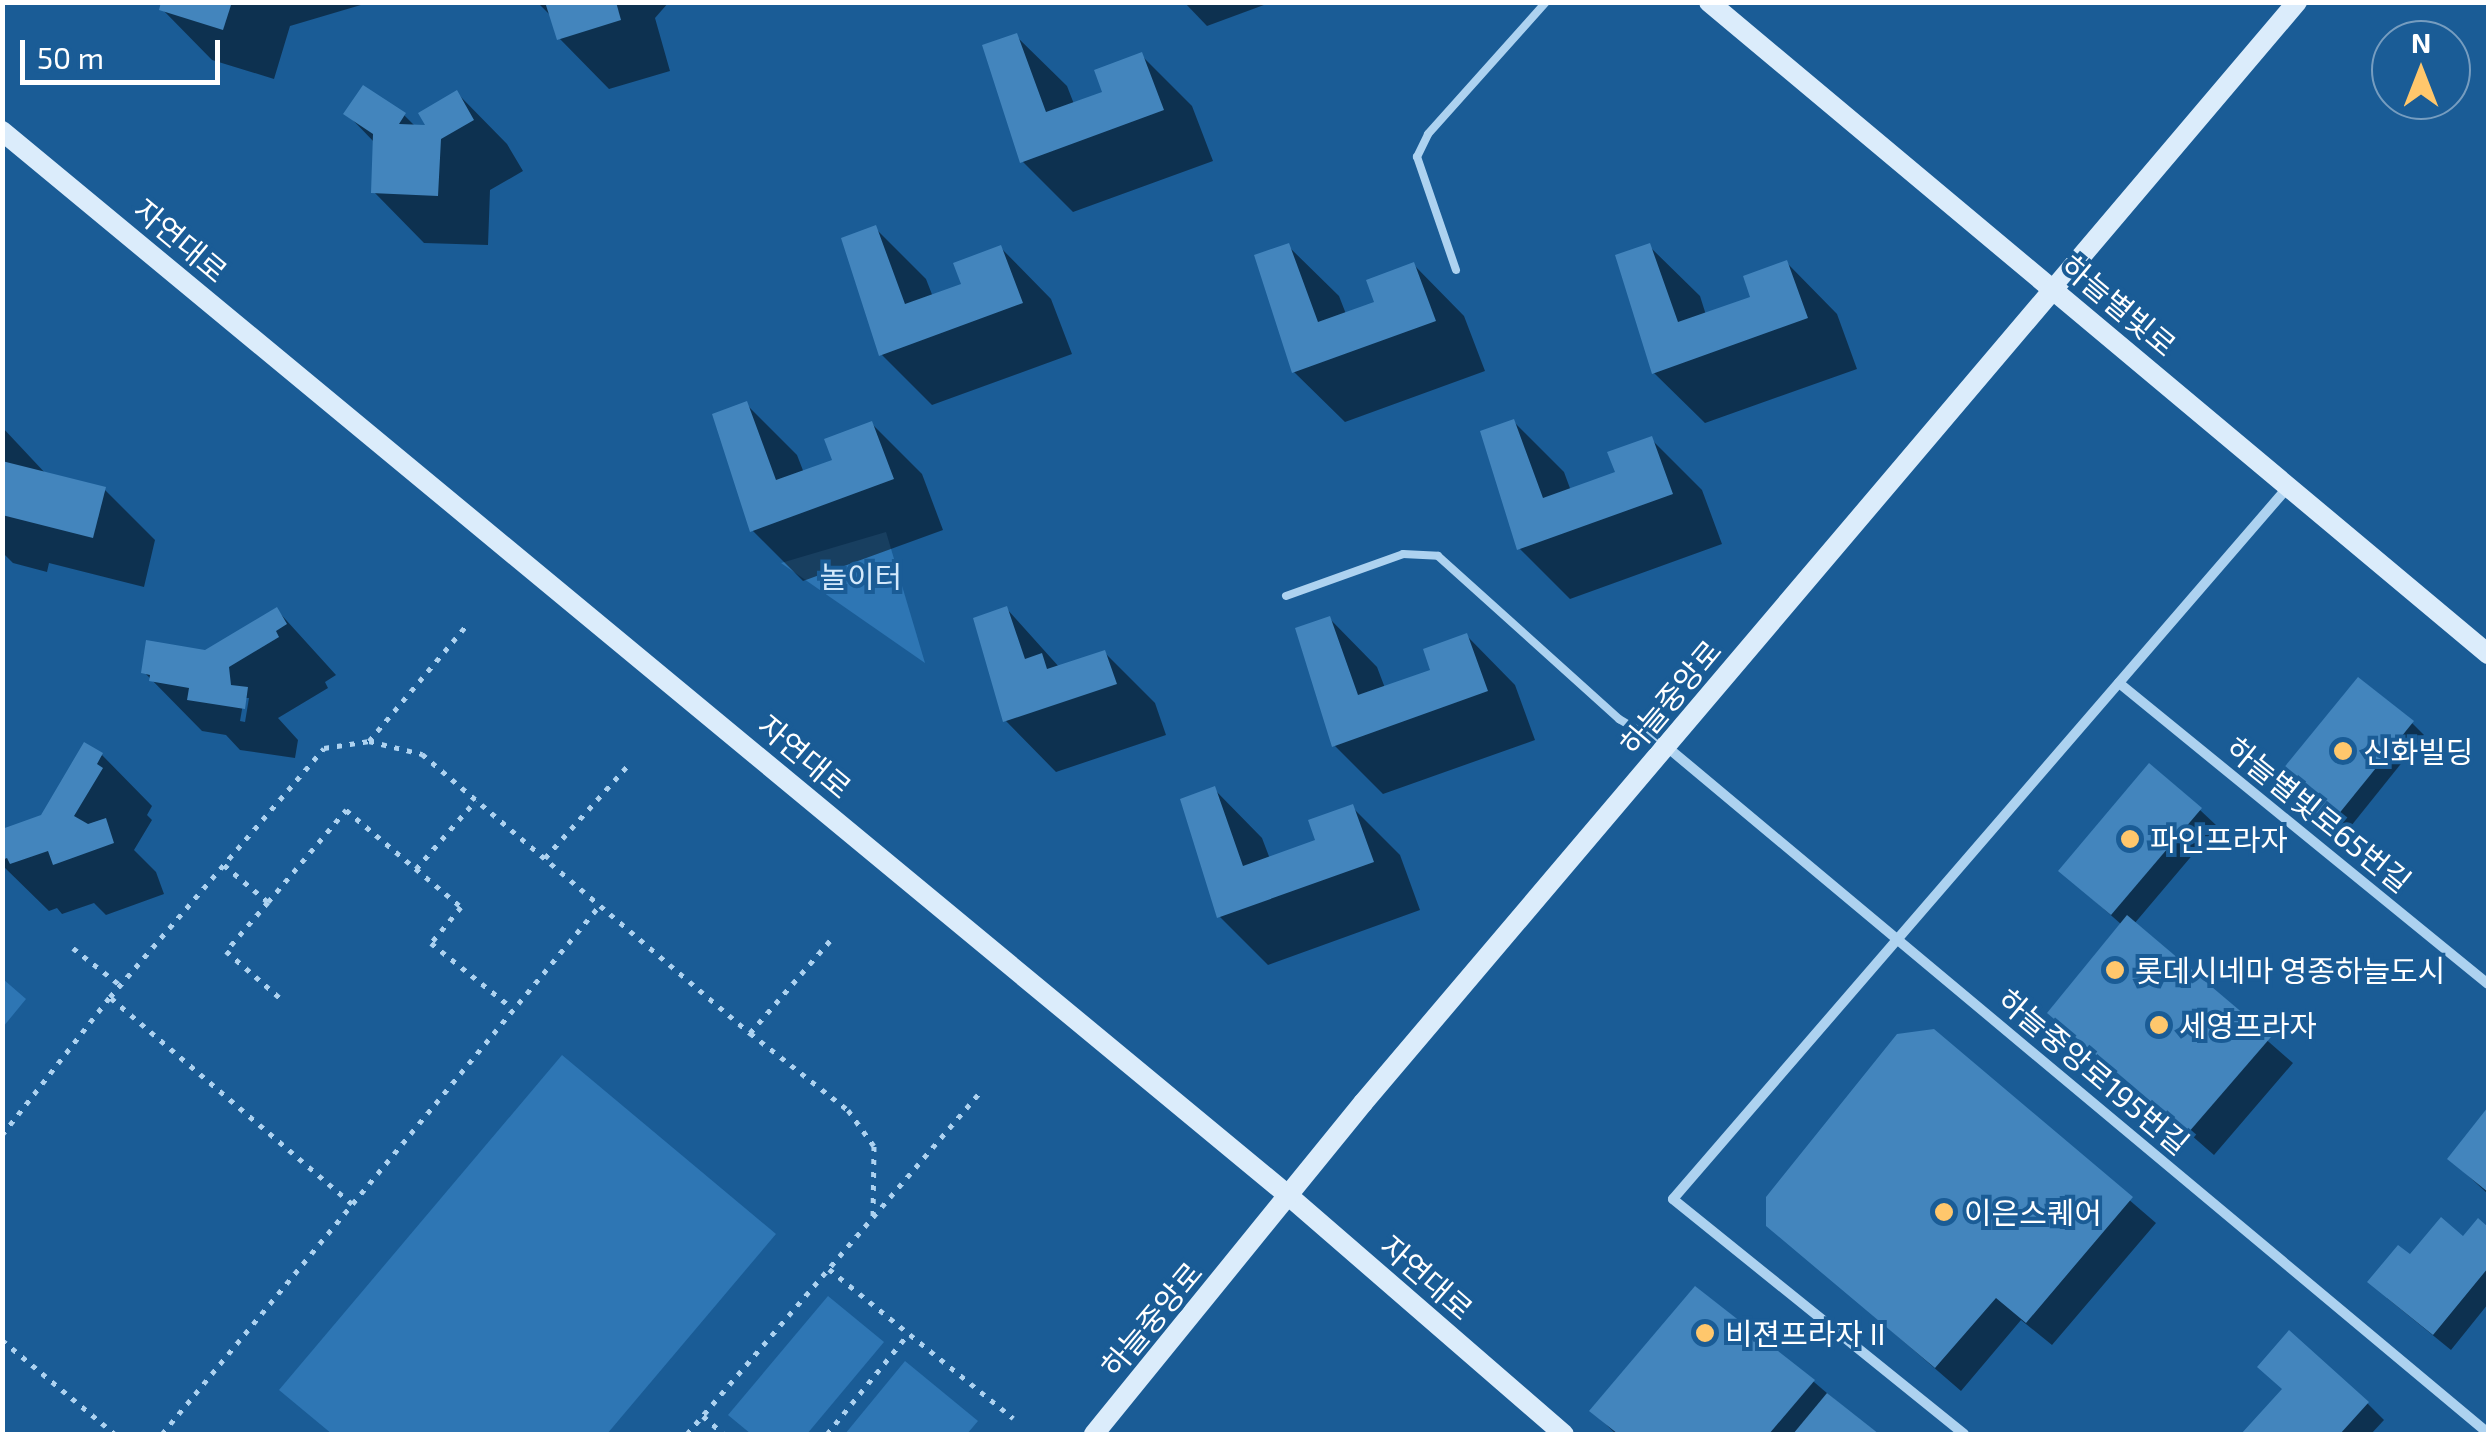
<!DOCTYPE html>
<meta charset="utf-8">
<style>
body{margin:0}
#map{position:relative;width:2491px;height:1437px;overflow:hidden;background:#1a5c96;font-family:"Exo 2","Noto Sans KR",sans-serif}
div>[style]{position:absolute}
.green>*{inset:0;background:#2e76b4}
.shadow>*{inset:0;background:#0007}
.building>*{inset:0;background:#4385bd}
.path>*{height:5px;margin-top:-2.5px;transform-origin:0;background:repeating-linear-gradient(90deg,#add2f0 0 5px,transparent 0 13px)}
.lane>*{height:8px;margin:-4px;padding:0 4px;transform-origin:4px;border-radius:4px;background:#add2f0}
.street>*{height:10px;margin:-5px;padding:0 5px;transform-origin:5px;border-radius:5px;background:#add2f0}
.secondary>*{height:20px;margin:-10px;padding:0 10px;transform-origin:10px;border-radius:10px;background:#dbecfb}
.dots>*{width:28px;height:28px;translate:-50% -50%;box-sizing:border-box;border:5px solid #1a5c96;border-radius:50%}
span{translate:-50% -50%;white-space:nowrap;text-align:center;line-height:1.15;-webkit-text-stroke:8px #1a5c96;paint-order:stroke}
.street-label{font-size:30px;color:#fff}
.park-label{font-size:30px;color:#d4e9fb}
.poi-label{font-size:30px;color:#fff}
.left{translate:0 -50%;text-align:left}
.frame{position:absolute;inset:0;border:5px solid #fff;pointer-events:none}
.north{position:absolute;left:2371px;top:20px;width:100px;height:100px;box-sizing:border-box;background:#1a5c96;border:2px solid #769dc0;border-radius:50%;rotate:0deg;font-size:28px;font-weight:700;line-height:40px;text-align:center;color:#fff}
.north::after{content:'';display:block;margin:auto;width:35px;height:45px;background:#ffc76c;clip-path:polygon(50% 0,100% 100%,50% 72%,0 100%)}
.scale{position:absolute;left:20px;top:40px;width:200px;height:45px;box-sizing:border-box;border:5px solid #fff;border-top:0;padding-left:12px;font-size:30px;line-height:35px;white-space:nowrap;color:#fff;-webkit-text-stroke:8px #1a5c96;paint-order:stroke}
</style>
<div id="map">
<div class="green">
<div style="clip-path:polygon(886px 532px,925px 663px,781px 563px)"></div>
<div style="clip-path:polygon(3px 979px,26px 999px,3px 1027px)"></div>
<div style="clip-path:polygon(562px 1055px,776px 1234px,607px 1434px,332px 1434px,279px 1390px)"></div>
<div style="clip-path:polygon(828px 1296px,884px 1342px,807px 1434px,751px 1434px,728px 1415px)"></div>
<div style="clip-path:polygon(905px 1361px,978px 1421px,967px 1434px,845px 1434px)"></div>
</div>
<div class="shadow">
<div style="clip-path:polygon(164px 2px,371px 2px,290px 26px,274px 79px,212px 60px,162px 9px)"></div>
<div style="clip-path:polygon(537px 2px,669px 2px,655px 18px,670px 71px,609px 89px,559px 38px,553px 18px)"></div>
<div style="clip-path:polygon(1184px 2px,1272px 2px,1207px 26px)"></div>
<div style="clip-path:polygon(1016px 36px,1067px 86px,1074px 104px,1105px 93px,1141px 55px,1192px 106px,1213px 161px,1073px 212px,1022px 161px)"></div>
<div style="clip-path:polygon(457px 93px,507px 144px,523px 171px,490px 190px,488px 245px,424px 243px,374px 192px,375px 143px,347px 114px,404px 115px,416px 127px,429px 128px)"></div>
<div style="clip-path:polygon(875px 228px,926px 279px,933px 297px,964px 286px,1001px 248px,1051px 299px,1072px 354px,932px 405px,881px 354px)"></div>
<div style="clip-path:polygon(1288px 246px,1339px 296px,1346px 314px,1377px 303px,1414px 265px,1464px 316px,1485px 371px,1345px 422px,1294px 372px)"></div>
<div style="clip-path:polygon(1649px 246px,1700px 296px,1706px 315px,1753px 298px,1787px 263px,1837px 314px,1857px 369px,1705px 423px,1654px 373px)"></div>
<div style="clip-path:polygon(746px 404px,797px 455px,804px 473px,835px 461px,872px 424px,922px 474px,943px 530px,803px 581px,752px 530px)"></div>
<div style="clip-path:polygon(1513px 421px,1564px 472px,1571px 491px,1618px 474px,1651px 439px,1702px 490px,1722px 544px,1570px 599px,1519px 548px)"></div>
<div style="clip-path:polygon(2px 427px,47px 475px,105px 490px,155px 540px,144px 587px,49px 563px,47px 572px,13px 563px,2px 552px)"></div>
<div style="clip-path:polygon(1007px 609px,1060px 668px,1105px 653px,1155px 703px,1166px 735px,1056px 772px,1006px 721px)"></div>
<div style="clip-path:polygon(evenodd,277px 610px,336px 675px,325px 682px,328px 688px,278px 718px,298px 740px,295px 758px,240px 750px,226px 735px,202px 731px,144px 672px,205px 652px,277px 610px,244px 698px,249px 698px,245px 722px,240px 721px,244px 698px)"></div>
<div style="clip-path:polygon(1329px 618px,1377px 667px,1385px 688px,1433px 671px,1467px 636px,1515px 685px,1535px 740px,1383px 794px,1335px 746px)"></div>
<div style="clip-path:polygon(2412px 723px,2424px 735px,2343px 836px,2289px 793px)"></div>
<div style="clip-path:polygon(102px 755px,152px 806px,147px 815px,152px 820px,134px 850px,156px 872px,164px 894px,106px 915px,94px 903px,62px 914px,57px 908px,49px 911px,2px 865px,2px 832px,43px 817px)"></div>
<div style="clip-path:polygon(1214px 789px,1262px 838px,1270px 859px,1318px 842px,1352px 807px,1400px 855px,1420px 910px,1268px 965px,1219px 916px)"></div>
<div style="clip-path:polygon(2200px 810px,2217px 826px,2134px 924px,2293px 1063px,2214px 1155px,2051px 1013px,2122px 925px,2061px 871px)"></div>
<div style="clip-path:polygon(1934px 1032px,2156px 1223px,2052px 1345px,2021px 1320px,1961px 1391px,1769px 1225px)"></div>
<div style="clip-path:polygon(2488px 1111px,2488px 1194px,2450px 1159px)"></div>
<div style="clip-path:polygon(2478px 1221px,2488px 1230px,2488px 1304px,2451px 1350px,2387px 1298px,2411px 1258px,2463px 1239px)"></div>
<div style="clip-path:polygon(1695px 1289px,1814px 1382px,1875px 1434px,1616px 1434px,1592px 1411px)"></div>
<div style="clip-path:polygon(2284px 1390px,2367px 1403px,2384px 1420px,2371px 1434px,2244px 1434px)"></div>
</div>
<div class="building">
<div style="clip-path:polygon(161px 2px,232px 2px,223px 30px,159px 10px)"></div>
<div style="clip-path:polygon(545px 2px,616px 2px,621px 20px,557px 40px)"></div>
<div style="clip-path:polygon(1017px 33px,1046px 112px,1102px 92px,1094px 70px,1142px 52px,1164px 110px,1020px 163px,982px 45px)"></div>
<div style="clip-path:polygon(363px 85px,406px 113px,399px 124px,425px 125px,418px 113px,457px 90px,474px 120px,441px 139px,438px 196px,371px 193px,373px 134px,343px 114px)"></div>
<div style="clip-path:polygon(876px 225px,905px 304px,961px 284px,953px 263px,1001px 245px,1023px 303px,879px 356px,841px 238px)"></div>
<div style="clip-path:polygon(1289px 243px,1318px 322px,1374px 302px,1366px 280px,1414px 262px,1436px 321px,1292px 373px,1254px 255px)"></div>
<div style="clip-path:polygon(1650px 243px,1678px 322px,1750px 297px,1743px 276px,1787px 260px,1808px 318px,1652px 374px,1615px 255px)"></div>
<div style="clip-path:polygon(747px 401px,776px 480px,832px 460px,824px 439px,872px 421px,894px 479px,750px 532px,712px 414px)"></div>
<div style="clip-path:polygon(1514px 419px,1543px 498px,1615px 472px,1607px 452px,1652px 436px,1673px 494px,1517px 550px,1480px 431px)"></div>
<div style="clip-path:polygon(2px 461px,106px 487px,93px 538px,2px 515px)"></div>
<div style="clip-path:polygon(1007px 606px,1025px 659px,1042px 653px,1047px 669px,1105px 650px,1117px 684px,1003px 722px,973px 618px)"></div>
<div style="clip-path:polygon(277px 607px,287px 624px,276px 631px,279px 637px,229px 667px,231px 685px,248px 687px,245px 709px,187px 700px,189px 688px,149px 681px,150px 675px,141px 673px,146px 640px,205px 650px)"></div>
<div style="clip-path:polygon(1330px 616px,1358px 695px,1430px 670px,1423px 649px,1467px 633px,1488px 691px,1332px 747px,1295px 628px)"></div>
<div style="clip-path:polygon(2358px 677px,2414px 721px,2329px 826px,2273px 781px)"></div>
<div style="clip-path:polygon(84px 742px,103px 753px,97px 764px,103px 768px,74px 816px,88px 824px,106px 818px,114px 843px,53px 865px,48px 851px,10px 864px,7px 858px,2px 860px,2px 829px,41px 815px)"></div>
<div style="clip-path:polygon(2149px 763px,2202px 808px,2111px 915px,2058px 871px)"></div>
<div style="clip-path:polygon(1215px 786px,1243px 866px,1315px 840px,1308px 820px,1353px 804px,1374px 862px,1217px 918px,1180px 799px)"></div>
<div style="clip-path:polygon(2127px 915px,2271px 1037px,2188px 1133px,2047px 1013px)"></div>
<div style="clip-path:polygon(1934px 1029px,2133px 1197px,2026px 1323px,1996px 1298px,1935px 1368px,1766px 1226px,1766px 1197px,1897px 1034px)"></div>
<div style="clip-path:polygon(2488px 1107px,2488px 1192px,2447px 1159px)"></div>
<div style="clip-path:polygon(2441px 1217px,2463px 1236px,2478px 1218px,2488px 1227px,2488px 1268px,2433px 1335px,2367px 1282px,2398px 1245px,2410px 1254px)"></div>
<div style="clip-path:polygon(1695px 1286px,1815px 1380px,1769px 1434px,1618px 1434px,1589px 1411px)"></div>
<div style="clip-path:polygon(2289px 1330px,2369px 1402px,2340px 1434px,2241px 1434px,2282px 1389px,2257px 1367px)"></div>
<div style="clip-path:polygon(1827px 1393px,1879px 1434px,1793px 1434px)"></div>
</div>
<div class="path">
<div style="left:369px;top:741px;width:149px;rotate:-49.9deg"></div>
<div style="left:545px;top:858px;width:126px;rotate:-48.2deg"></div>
<div style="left:224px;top:865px;width:57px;rotate:40.1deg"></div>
<div style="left:268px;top:902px;width:65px;rotate:130.6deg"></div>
<div style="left:226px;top:951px;width:73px;rotate:41.1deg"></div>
<div style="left:416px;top:869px;width:91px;rotate:-49deg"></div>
<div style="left:268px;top:902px;width:121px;rotate:-49.7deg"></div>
<div style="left:346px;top:810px;width:150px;rotate:40.1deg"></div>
<div style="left:461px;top:907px;width:47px;rotate:129.8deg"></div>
<div style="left:431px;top:943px;width:104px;rotate:38.7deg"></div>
<div style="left:73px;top:948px;width:60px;rotate:38.2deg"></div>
<div style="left:111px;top:998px;width:317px;rotate:40.5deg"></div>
<div style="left:750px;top:1033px;width:128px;rotate:-49.1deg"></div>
<div style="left:2px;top:1135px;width:175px;rotate:-52deg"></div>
<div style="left:110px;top:997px;width:328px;rotate:-49.3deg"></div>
<div style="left:324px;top:748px;width:46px;rotate:-8.8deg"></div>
<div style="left:369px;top:741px;width:55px;rotate:13.8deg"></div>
<div style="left:422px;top:754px;width:431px;rotate:40.4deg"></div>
<div style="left:750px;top:1033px;width:125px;rotate:38.2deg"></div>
<div style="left:848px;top:1110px;width:44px;rotate:54.2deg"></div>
<div style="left:874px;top:1146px;width:71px;rotate:90.8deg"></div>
<div style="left:829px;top:1269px;width:237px;rotate:39deg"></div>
<div style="left:2px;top:1340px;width:147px;rotate:39.8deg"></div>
<div style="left:703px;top:1416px;width:28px;rotate:41deg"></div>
<div style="left:162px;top:1434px;width:687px;rotate:-50.38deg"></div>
<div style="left:687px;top:1434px;width:453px;rotate:-49.4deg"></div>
<div style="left:827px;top:1434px;width:130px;rotate:-50.9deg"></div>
</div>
<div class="lane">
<div style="left:1456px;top:270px;width:120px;rotate:-109deg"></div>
<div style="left:1417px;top:157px;width:25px;rotate:-64deg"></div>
<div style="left:1428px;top:134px;width:177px;rotate:-48.2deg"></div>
<div style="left:1286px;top:596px;width:124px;rotate:-19.7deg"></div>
<div style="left:1403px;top:554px;width:35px;rotate:3deg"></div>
<div style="left:1438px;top:556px;width:244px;rotate:42deg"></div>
<div style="left:1619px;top:719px;width:51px;rotate:30.6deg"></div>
</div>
<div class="street">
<div style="left:2119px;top:683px;width:476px;rotate:39.2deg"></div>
<div style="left:1667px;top:747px;width:1070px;rotate:39.88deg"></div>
<div style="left:1964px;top:1434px;width:374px;rotate:-141.1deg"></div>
<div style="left:1673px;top:1199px;width:941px;rotate:-49.18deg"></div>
</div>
<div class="secondary">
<div style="left:1709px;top:2px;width:1016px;rotate:39.93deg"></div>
<div style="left:2px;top:131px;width:1672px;rotate:39.61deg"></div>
<div style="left:1290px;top:1197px;width:362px;rotate:40.9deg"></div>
<div style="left:1094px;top:1434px;width:427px;rotate:-50.9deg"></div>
<div style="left:1363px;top:1103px;width:1444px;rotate:-49.69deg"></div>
</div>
<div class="dots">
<div style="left:2343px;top:751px;background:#ffc76c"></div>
<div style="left:2130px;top:839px;background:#ffc76c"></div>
<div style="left:2115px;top:970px;background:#ffc76c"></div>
<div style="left:2159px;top:1025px;background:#ffc76c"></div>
<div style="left:1944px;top:1212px;background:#ffc76c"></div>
<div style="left:1705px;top:1333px;background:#ffc76c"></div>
</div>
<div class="street-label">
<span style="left:181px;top:240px;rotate:40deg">자연대로</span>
<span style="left:2119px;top:305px;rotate:40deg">하늘별빛로</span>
<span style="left:1670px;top:697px;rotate:-50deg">하늘중앙로</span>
<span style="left:805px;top:756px;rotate:40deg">자연대로</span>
<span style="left:2319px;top:814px;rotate:39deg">하늘별빛로65번길</span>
<span style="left:2094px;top:1071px;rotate:40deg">하늘중앙로195번길</span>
<span style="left:1427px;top:1277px;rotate:41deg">자연대로</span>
<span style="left:1151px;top:1319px;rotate:-50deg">하늘중앙로</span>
</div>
<div class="park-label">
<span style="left:861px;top:576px">놀이터</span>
</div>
<div class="poi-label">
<span class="left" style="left:2363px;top:751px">신화빌딩</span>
<span class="left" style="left:2150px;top:839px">파인프라자</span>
<span class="left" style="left:2135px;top:970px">롯데시네마 영종하늘도시</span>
<span class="left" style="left:2179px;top:1025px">세영프라자</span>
<span class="left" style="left:1964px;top:1212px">이은스퀘어</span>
<span class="left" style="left:1725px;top:1333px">비젼프라자 II</span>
</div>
<div class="frame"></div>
<div class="north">N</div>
<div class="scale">50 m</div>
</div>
